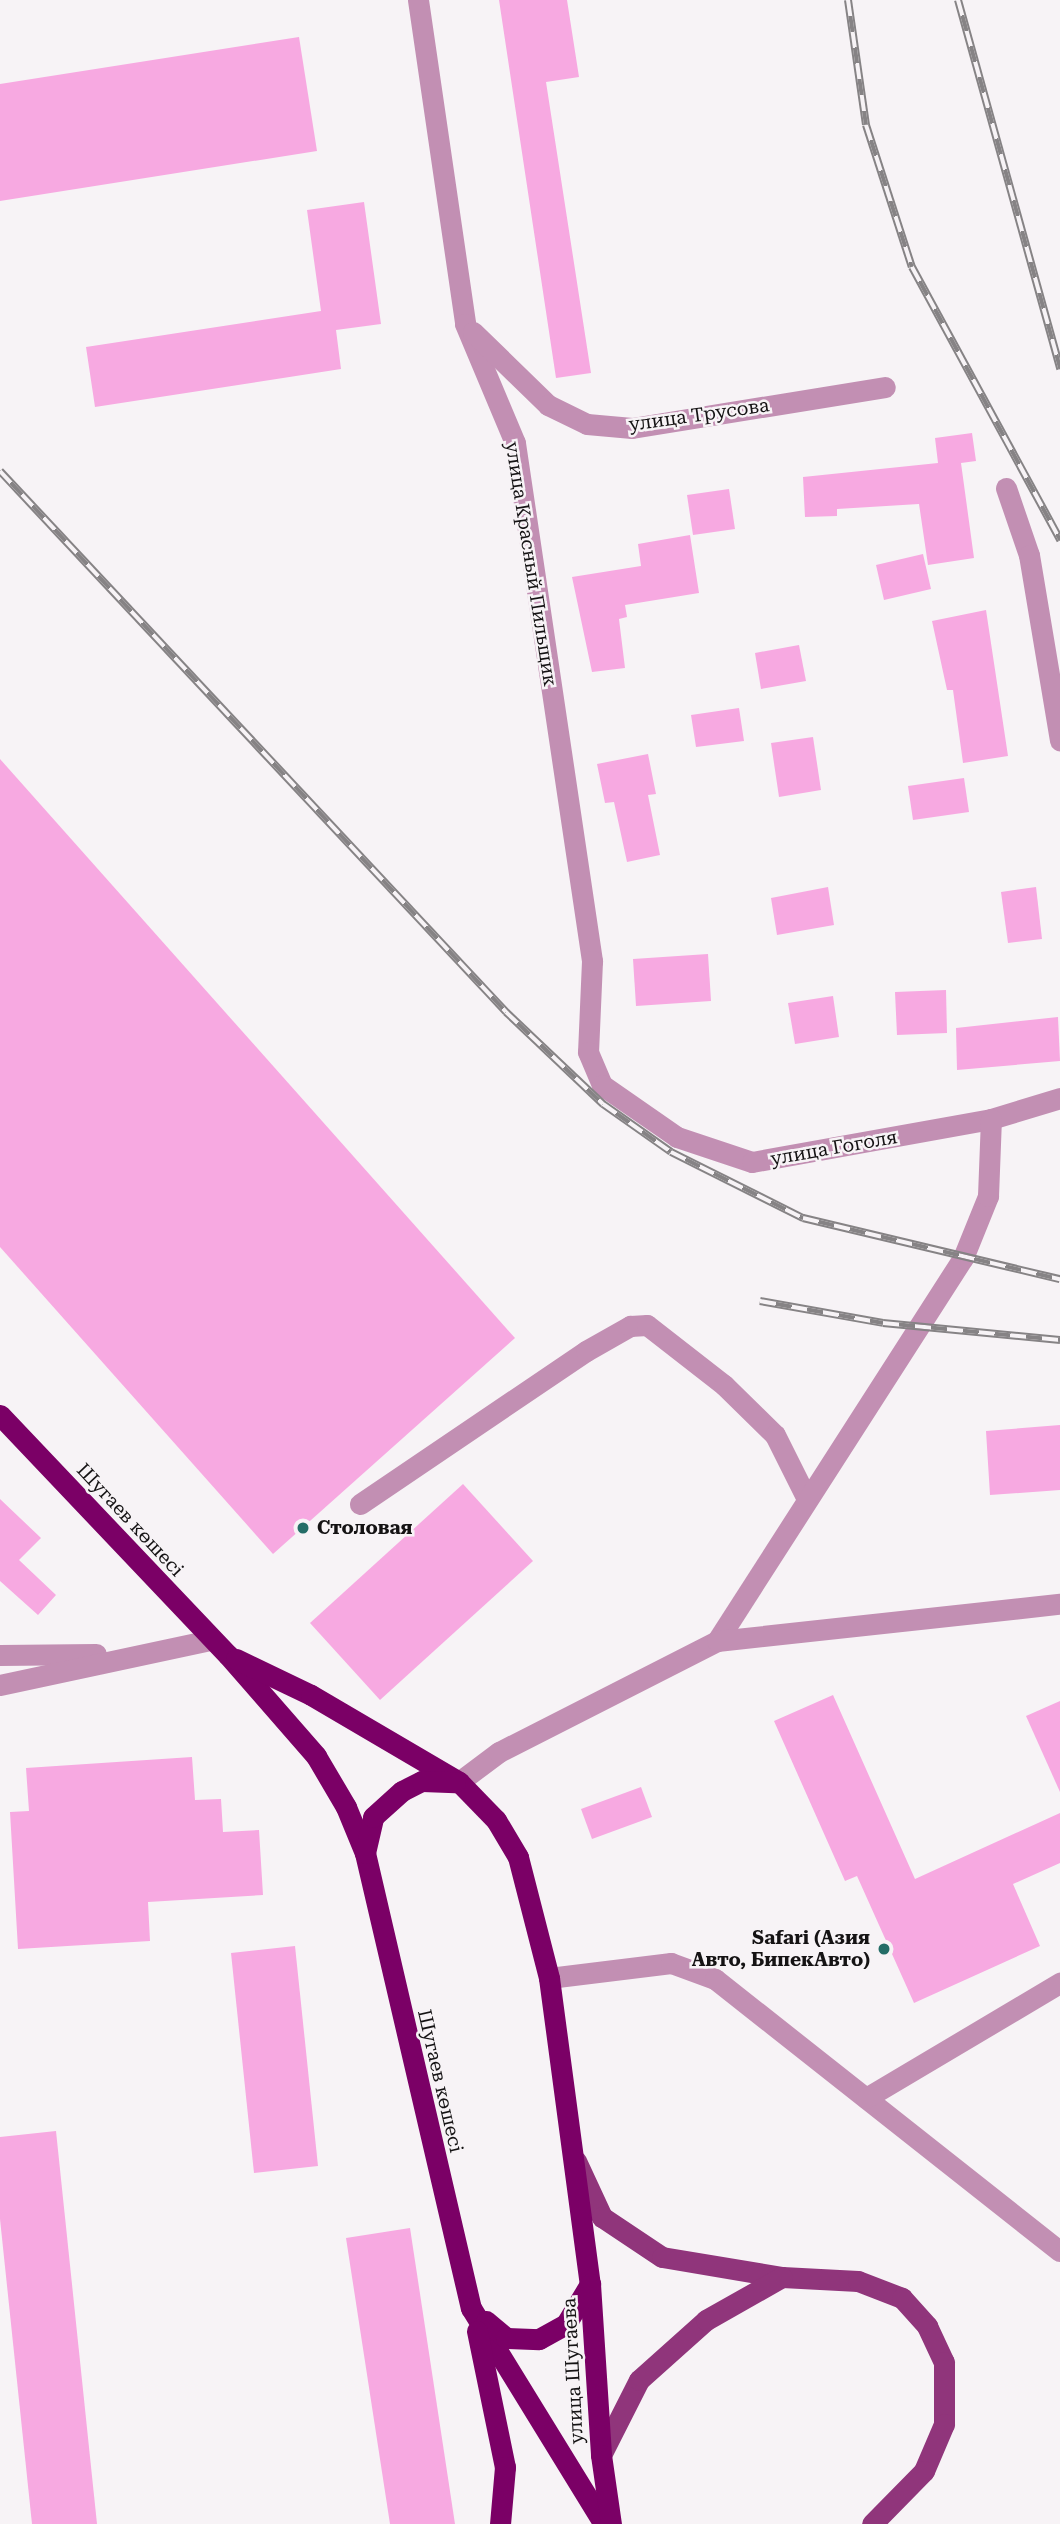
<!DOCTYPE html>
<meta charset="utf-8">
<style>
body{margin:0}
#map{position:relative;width:1060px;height:2524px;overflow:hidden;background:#f7f3f6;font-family:"Roboto Serif",serif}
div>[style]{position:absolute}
.building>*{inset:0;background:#f7a9e1}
.minor>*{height:21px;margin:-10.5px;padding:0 10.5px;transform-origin:10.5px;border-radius:10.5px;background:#c28fb3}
.major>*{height:21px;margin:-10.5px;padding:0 10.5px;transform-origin:10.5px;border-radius:10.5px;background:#90357b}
.highway>*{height:21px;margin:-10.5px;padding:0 10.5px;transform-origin:10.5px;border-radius:10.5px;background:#7b0066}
.rail>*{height:8px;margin-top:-4px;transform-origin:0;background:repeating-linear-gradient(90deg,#f7f3f6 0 16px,#868385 0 32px);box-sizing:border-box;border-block:2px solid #868385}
.dots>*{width:19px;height:19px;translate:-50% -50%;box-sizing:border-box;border:4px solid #f7f3f6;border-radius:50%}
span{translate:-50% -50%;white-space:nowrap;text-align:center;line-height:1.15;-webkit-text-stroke:5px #f7f3f6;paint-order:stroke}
.street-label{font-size:19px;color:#151314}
.poi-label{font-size:19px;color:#151314;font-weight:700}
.left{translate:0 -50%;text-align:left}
.right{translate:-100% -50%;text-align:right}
</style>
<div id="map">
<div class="building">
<div style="clip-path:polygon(499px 0,567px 0,579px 77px,546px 82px,591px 373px,556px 378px)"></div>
<div style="clip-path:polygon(299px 37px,317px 151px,0 201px,0 84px)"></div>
<div style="clip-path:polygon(364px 202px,381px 324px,336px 330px,341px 369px,95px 407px,86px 347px,321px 311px,307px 210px)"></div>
<div style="clip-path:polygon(972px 433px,976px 461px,961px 463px,974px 558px,928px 565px,919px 504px,837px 509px,837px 516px,805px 517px,803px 477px,938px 463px,935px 438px)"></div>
<div style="clip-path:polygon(729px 489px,735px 529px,693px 535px,687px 495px)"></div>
<div style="clip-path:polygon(690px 535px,699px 593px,625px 605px,627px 617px,619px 619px,625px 668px,592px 672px,572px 577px,641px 566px,638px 544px)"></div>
<div style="clip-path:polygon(923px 554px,931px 589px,884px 600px,876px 565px)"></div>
<div style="clip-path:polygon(986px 610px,1008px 756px,963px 763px,953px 690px,947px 690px,932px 621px)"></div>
<div style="clip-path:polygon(799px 645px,806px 681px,761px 689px,755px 653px)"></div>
<div style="clip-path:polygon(739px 708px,744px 741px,696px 747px,691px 715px)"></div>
<div style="clip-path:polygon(813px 737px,821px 790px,779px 797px,771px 743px)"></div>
<div style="clip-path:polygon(648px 754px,656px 794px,648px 795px,660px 855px,627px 862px,614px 802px,605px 803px,597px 764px)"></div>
<div style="clip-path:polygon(0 759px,515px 1338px,273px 1554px,0 1247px)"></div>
<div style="clip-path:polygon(964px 778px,969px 812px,913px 820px,908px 786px)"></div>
<div style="clip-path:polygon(828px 887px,834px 925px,777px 935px,771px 898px)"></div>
<div style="clip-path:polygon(1036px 887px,1042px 939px,1008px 943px,1001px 892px)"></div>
<div style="clip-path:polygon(708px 954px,711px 1001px,636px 1006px,633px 959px)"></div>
<div style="clip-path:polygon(946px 990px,947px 1033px,897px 1035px,895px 992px)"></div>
<div style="clip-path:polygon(833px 996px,839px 1037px,795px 1044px,788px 1003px)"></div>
<div style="clip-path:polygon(1058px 1017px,1060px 1061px,957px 1070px,956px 1028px)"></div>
<div style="clip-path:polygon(1060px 1425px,1060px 1490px,990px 1495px,986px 1431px)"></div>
<div style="clip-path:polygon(463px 1484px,533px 1561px,380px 1700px,310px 1623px)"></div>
<div style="clip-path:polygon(0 1499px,41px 1538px,19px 1560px,56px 1595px,38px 1615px,0 1581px)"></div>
<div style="clip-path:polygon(833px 1695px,915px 1879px,1060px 1813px,1060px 1863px,1013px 1884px,1040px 1946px,914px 2003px,857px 1876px,845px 1881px,774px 1721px)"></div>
<div style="clip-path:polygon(1060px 1701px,1060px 1792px,1026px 1716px)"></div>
<div style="clip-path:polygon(192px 1757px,195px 1800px,221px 1799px,223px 1832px,259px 1830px,263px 1895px,148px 1902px,150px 1941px,18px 1949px,10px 1812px,29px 1811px,26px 1768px)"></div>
<div style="clip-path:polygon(641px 1787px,652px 1817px,592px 1839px,581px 1809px)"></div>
<div style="clip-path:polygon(295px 1946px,318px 2166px,254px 2173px,231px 1953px)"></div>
<div style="clip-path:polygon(56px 2131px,97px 2524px,32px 2524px,0 2219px,0 2137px)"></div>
<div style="clip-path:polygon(410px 2228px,455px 2524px,390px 2524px,346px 2238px)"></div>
</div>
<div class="minor">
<div style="left:418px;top:0;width:327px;rotate:81.7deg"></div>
<div style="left:465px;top:324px;width:129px;rotate:67.2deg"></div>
<div style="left:515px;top:443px;width:524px;rotate:81.54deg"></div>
<div style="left:592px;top:961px;width:91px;rotate:92.5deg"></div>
<div style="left:588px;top:1052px;width:36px;rotate:67deg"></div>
<div style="left:602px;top:1085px;width:91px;rotate:34.7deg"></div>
<div style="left:677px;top:1137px;width:79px;rotate:18.4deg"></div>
<div style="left:752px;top:1162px;width:243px;rotate:-10.2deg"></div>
<div style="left:991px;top:1119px;width:72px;rotate:-16.9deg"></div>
<div style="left:473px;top:332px;width:105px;rotate:44.2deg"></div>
<div style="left:548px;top:405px;width:43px;rotate:26deg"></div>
<div style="left:587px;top:424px;width:45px;rotate:5.1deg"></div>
<div style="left:632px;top:428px;width:256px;rotate:-9.2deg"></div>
<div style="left:1006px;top:488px;width:71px;rotate:71.1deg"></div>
<div style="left:1029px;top:555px;width:188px;rotate:80.5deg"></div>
<div style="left:360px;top:1504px;width:273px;rotate:-34.1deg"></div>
<div style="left:586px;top:1351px;width:51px;rotate:-29.6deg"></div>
<div style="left:630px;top:1326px;width:17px;rotate:-3deg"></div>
<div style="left:647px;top:1325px;width:98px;rotate:37.9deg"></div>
<div style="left:724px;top:1385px;width:71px;rotate:44.4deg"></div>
<div style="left:775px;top:1435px;width:69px;rotate:63.4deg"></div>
<div style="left:717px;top:1641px;width:455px;rotate:-57.3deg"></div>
<div style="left:963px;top:1258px;width:67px;rotate:-68deg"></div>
<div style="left:988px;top:1196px;width:77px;rotate:-87.8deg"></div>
<div style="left:0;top:1655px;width:96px;rotate:-0.6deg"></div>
<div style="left:0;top:1685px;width:215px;rotate:-12.1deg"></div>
<div style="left:459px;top:1782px;width:50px;rotate:-36.9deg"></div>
<div style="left:499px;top:1752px;width:245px;rotate:-27deg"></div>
<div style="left:717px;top:1641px;width:345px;rotate:-6.2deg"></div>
<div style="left:549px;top:1978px;width:123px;rotate:-7deg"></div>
<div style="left:671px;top:1963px;width:47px;rotate:20deg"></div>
<div style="left:715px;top:1979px;width:439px;rotate:38.3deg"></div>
<div style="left:866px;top:2098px;width:226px;rotate:-30.7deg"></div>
</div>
<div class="major">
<div style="left:576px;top:2161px;width:62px;rotate:65.1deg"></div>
<div style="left:602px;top:2217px;width:72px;rotate:33.7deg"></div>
<div style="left:662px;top:2257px;width:122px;rotate:9.5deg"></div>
<div style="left:782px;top:2277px;width:76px;rotate:3deg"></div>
<div style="left:858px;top:2281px;width:47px;rotate:21.1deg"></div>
<div style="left:902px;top:2298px;width:38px;rotate:48deg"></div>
<div style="left:927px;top:2326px;width:40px;rotate:65deg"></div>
<div style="left:944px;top:2362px;width:62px;rotate:90deg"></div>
<div style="left:944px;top:2424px;width:51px;rotate:113.1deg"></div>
<div style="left:924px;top:2471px;width:74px;rotate:134.5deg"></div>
<div style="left:601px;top:2455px;width:84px;rotate:-63.1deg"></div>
<div style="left:639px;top:2380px;width:90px;rotate:-41.8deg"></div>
<div style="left:706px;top:2320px;width:87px;rotate:-29.5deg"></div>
</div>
<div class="highway">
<div style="left:0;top:1415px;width:331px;rotate:46.5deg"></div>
<div style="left:228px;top:1655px;width:134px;rotate:48.9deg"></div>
<div style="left:316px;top:1756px;width:59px;rotate:59.5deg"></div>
<div style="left:346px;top:1807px;width:50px;rotate:67.6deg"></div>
<div style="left:365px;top:1853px;width:467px;rotate:76.9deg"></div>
<div style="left:471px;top:2308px;width:254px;rotate:58.4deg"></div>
<div style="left:236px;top:1659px;width:83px;rotate:25.6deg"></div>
<div style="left:311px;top:1695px;width:172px;rotate:30.4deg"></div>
<div style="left:459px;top:1782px;width:53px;rotate:45.8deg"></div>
<div style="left:496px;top:1820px;width:43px;rotate:59.3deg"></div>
<div style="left:518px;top:1857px;width:125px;rotate:75.6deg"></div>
<div style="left:549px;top:1978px;width:309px;rotate:82.4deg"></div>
<div style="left:590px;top:2284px;width:171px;rotate:86.3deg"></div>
<div style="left:601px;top:2455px;width:70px;rotate:81.8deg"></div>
<div style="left:365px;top:1853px;width:37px;rotate:-77deg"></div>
<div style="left:373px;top:1817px;width:39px;rotate:-42deg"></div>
<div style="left:402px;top:1791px;width:22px;rotate:-27deg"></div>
<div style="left:422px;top:1781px;width:33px;rotate:2deg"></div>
<div style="left:486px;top:2321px;width:26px;rotate:40deg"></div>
<div style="left:506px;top:2338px;width:33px;rotate:2deg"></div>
<div style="left:539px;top:2339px;width:31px;rotate:-29deg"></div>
<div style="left:566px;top:2324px;width:47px;rotate:-59deg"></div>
<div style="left:477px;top:2331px;width:139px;rotate:78.4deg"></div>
<div style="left:505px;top:2467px;width:57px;rotate:95deg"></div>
</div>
<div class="rail">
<div style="left:848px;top:0;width:126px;rotate:81.8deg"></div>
<div style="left:866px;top:125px;width:149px;rotate:72.1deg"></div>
<div style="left:912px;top:267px;width:311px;rotate:61.5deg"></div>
<div style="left:958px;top:0;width:383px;rotate:74.5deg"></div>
<div style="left:0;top:471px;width:741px;rotate:46.91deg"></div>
<div style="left:506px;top:1012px;width:134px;rotate:43.5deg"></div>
<div style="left:603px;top:1104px;width:83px;rotate:35.2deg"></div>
<div style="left:671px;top:1152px;width:148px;rotate:26.6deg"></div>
<div style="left:803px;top:1218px;width:264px;rotate:13.4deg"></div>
<div style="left:760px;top:1301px;width:125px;rotate:10.1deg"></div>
<div style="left:883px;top:1323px;width:178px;rotate:5.5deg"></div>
</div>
<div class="dots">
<div style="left:303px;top:1528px;background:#246d67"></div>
<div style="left:884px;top:1949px;background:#246d67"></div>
</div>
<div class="street-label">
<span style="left:699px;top:415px;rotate:-8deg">улица Трусова</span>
<span style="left:531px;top:564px;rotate:81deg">улица Красный Пильщик</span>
<span style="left:834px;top:1148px;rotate:-10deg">улица Гоголя</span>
<span style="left:130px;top:1520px;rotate:47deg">Шугаев көшесі</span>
<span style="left:440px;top:2081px;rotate:77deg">Шугаев көшесі</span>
<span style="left:573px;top:2371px;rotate:-93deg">улица Шугаева</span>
</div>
<div class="poi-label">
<span class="left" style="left:317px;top:1528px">Столовая</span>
<span class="right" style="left:870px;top:1949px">Safari (Азия<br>Авто, БипекАвто)</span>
</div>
</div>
